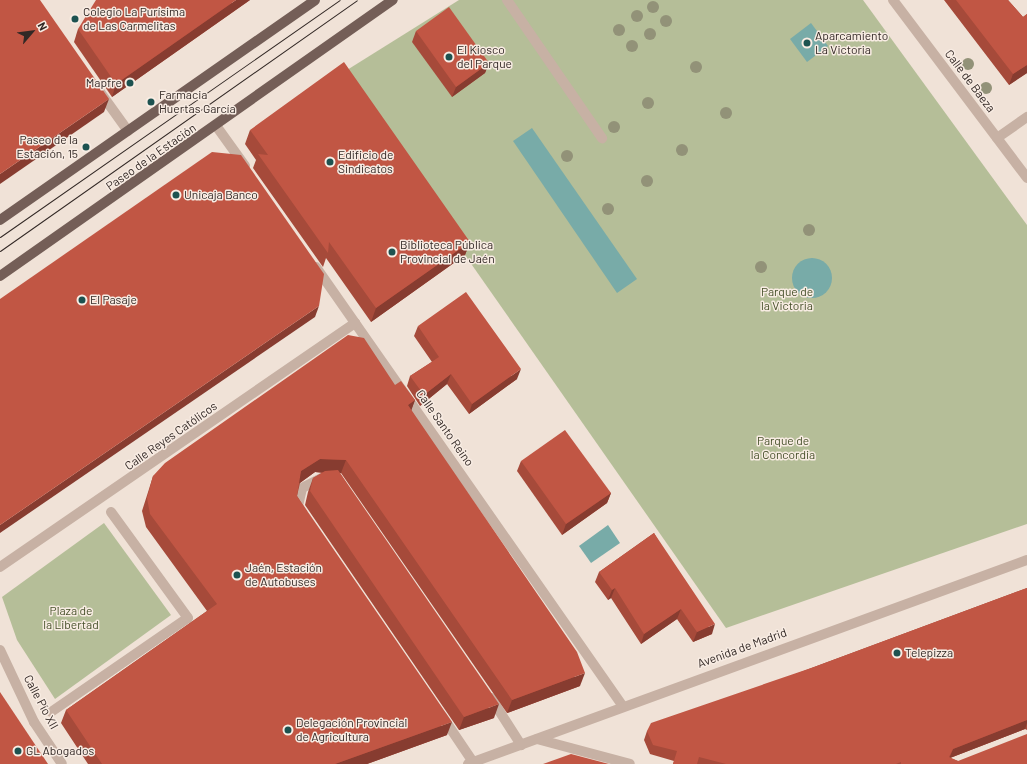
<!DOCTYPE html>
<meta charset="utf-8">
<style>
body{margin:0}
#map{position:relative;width:1027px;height:764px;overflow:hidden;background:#f0e2d7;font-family:Barlow,sans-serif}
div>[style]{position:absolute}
.green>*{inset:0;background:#b5be98}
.water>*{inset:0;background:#78aba8}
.round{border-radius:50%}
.minor>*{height:10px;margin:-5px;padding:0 5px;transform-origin:5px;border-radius:5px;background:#c7b1a4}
.major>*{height:10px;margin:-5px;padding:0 5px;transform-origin:5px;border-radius:5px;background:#745e57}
.tram>*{height:1px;margin:-0.5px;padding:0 0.5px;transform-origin:0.5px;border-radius:0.5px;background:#322825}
.trees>*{width:12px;height:12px;margin:-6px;border-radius:50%;background:#929278}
.wall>*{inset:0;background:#a64a3a}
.shaded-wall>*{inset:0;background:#873c30}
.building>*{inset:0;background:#c15644}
.dots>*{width:11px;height:11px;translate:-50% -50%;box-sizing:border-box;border:2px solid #f8ece3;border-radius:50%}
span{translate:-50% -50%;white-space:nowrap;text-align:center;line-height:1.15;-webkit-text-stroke:3px #f8ece3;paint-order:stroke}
.poi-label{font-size:12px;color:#322825}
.left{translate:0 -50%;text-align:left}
.right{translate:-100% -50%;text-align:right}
.street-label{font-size:12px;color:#322825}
.park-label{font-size:12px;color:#46502a}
.north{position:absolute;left:12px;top:12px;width:40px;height:40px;-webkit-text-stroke:3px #f8ece3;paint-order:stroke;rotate:62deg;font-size:11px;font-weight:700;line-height:16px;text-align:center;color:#322825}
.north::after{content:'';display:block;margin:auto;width:14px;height:18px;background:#322825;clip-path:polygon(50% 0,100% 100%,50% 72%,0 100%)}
</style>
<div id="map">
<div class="green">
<div style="clip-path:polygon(459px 0,863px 0,1027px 225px,1027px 524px,726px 628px,339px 75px)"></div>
<div style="clip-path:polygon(104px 523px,171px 615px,55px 699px,17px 640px,2px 597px)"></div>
</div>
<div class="water">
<div style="clip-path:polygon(811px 23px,828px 46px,807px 62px,790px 39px)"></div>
<div style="clip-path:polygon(532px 128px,637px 279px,617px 293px,513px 141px)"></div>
<div class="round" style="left:792px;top:258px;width:40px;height:40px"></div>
<div style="clip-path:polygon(608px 525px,620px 543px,591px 563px,579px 546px)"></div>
</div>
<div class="minor">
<div style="left:507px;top:0;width:168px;rotate:55.5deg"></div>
<div style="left:893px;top:0;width:223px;rotate:53deg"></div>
<div style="left:100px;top:92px;width:48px;rotate:54.3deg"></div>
<div style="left:217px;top:127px;width:48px;rotate:54.3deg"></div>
<div style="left:997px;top:138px;width:37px;rotate:-35deg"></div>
<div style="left:316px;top:267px;width:534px;rotate:55.06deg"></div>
<div style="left:302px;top:512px;width:7px;rotate:-124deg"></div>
<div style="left:298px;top:506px;width:18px;rotate:-77deg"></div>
<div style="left:302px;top:488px;width:25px;rotate:-27deg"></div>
<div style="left:0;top:567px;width:431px;rotate:-34.5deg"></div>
<div style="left:0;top:650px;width:80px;rotate:64.7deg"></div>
<div style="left:34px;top:722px;width:50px;rotate:56.3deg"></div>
<div style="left:491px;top:698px;width:56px;rotate:57.4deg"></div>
<div style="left:51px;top:712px;width:166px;rotate:-34.5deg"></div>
<div style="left:188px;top:618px;width:131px;rotate:-126deg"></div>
<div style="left:442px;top:716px;width:55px;rotate:56deg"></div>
<div style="left:537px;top:739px;width:96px;rotate:15deg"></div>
<div style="left:468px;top:764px;width:595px;rotate:-20.05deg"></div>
</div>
<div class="major">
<div style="left:0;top:220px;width:384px;rotate:-34.9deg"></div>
<div style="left:0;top:276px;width:480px;rotate:-35.1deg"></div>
</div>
<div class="tram">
<div style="left:0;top:237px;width:414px;rotate:-34.9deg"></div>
<div style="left:0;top:251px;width:436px;rotate:-35.1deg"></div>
</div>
<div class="trees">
<div style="left:653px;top:7px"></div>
<div style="left:637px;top:16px"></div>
<div style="left:666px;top:21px"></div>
<div style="left:619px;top:30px"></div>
<div style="left:650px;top:34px"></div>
<div style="left:632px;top:46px"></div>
<div style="left:968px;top:64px"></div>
<div style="left:696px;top:67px"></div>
<div style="left:986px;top:88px"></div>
<div style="left:648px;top:103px"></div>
<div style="left:726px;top:113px"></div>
<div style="left:614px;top:127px"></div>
<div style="left:682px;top:150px"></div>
<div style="left:567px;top:156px"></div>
<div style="left:647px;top:181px"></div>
<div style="left:608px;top:209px"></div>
<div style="left:809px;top:230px"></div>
<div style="left:761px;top:267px"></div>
</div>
<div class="wall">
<div style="clip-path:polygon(250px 0,112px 97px,74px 42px,78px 29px)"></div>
<div style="clip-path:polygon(944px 0,1008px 0,1023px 17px,1027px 14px,1027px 73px,1009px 85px)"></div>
<div style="clip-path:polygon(416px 31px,489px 63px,485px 73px,452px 97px,412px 42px)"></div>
<div style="clip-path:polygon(250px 130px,470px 242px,465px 255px,371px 322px,326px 258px,323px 267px,253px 168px,256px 160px,245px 144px)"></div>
<div style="clip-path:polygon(418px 326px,517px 379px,469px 414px,447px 384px,420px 406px,407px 386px,410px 376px,432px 362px,414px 336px)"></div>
<div style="clip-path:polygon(395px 385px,415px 400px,411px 410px,580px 686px,507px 713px,341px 473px,340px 473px,494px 718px,459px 730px,305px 505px,308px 492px,313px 478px,322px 473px,315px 472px,300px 483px,297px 496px,447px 735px,367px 764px,88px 764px,61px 723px,66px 710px,207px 611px,146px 527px,142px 511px,149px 489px,153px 476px)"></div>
<div style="clip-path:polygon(521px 461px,611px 493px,607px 503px,562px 535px,517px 471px)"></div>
<div style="clip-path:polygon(654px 533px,712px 634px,693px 642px,677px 619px,641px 644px,611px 598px,608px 600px,595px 582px,599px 572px)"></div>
<div style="clip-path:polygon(1027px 588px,1027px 730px,1025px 729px,950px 758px,958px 761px,1027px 764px,673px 764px,674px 761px,650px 754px,644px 740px,647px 731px,814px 667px)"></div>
</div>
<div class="shaded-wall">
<div style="clip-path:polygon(236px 0,250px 0,112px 97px,116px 84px)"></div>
<div style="clip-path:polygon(489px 63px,485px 73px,452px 97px,456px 87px)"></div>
<div style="clip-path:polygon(1027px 65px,1027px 73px,1009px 85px,1013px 74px)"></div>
<div style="clip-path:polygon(109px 99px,104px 112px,0 184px,0 174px)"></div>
<div style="clip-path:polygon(470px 242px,465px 255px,371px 322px,376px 308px)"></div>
<div style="clip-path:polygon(319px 306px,315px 317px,0 533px,0 525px)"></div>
<div style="clip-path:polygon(521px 369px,517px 379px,469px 414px,472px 404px)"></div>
<div style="clip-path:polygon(451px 374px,447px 384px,420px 406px,424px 395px)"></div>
<div style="clip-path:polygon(415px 400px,410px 414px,408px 405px)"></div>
<div style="clip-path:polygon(320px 459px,346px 460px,341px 473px,315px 472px,297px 485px,301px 471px)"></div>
<div style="clip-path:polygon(611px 493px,607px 503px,562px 535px,566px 524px)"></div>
<div style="clip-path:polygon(615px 588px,611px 598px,608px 600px,612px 590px)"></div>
<div style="clip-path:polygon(681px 609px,677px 619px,641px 644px,644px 634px)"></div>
<div style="clip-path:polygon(715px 624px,712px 634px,693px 642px,697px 632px)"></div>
<div style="clip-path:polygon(585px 673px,580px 686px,507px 713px,512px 700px)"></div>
<div style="clip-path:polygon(499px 704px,494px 718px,459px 730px,464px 717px)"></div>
<div style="clip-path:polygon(1027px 720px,1027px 723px,1025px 729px,950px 758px,947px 764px,953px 749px)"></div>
<div style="clip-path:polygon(452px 722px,447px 735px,367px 764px,335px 764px)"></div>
</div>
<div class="building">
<div style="clip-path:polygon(0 0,40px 0,109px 99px,0 174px)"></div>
<div style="clip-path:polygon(96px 0,236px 0,116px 84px,78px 29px)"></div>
<div style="clip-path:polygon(956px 0,1008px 0,1023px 17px,1027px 14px,1027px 65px,1013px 74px)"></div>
<div style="clip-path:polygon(449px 7px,489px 63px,456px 87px,416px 31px)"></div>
<div style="clip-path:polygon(344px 62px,470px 242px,376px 308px,329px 242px,328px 253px,258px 154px,268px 155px,250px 130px)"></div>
<div style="clip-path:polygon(212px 152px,241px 155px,324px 274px,319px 306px,0 525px,0 299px)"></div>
<div style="clip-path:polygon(466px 292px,521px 369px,472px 404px,451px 374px,424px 395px,410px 376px,439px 357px,418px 326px)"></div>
<div style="clip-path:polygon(348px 335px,364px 338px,395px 385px,401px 381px,415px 400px,408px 405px,577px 652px,585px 673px,512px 700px,346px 460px,320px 459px,301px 471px,297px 496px,452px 722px,335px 764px,102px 764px,66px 710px,217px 604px,150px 514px,147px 498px,153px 476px,165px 463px)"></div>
<div style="clip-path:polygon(565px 430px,611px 493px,566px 524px,521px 461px)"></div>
<div style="clip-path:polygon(338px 470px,499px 704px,464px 717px,310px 491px,313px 478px,325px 471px)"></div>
<div style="clip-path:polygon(654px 533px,715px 624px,697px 632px,681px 609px,644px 634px,615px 588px,612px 590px,599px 572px)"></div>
<div style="clip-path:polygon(1027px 588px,1027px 720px,953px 749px,949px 757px,958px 761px,1027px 734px,1027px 764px,901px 764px,901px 762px,896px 764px,726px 764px,699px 757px,697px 764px,673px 764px,677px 751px,653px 745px,647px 731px,651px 723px,814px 667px)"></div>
<div style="clip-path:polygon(0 692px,48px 764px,0 764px)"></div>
<div style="clip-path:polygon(571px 754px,609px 764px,543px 764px)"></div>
</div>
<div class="dots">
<div style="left:75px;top:19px;background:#1d5250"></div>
<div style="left:807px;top:43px;background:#1d5250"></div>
<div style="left:449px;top:57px;background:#1d5250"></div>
<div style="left:130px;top:83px;background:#1d5250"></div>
<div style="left:151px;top:102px;background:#1d5250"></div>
<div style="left:86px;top:147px;background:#1d5250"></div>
<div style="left:330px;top:162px;background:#1d5250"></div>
<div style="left:176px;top:195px;background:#1d5250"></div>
<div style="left:392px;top:252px;background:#1d5250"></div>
<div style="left:82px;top:300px;background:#1d5250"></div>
<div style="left:237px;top:575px;background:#1d5250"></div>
<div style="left:897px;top:653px;background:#1d5250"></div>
<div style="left:288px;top:730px;background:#1d5250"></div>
<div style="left:18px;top:751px;background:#1d5250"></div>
</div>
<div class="poi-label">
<span class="left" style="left:83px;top:19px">Colegio La Purísima<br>de Las Carmelitas</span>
<span class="left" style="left:815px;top:43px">Aparcamiento<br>La Victoria</span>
<span class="left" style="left:457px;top:57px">El Kiosco<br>del Parque</span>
<span class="right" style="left:122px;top:83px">Mapfre</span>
<span class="left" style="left:159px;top:102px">Farmacia<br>Huertas García</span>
<span class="right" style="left:78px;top:147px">Paseo de la<br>Estación, 15</span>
<span class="left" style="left:338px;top:162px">Edificio de<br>Sindicatos</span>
<span class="left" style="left:184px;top:195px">Unicaja Banco</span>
<span class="left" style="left:400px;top:252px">Biblioteca Pública<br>Provincial de Jaén</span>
<span class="left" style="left:90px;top:300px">El Pasaje</span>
<span class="left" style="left:245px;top:575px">Jaén, Estación<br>de Autobuses</span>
<span class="left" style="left:905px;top:653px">Telepizza</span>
<span class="left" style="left:296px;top:730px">Delegación Provincial<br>de Agricultura</span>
<span class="left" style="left:26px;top:751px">GL Abogados</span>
</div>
<div class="street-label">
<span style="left:970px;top:81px;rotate:53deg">Calle de Baeza</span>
<span style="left:151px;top:157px;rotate:-35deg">Paseo de la Estación</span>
<span style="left:445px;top:428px;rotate:55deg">Calle Santo Reino</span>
<span style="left:171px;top:436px;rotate:-35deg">Calle Reyes Católicos</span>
<span style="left:742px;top:648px;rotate:-20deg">Avenida de Madrid</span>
<span style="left:41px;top:702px;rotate:62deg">Calle Pío XII</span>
</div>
<div class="park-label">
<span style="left:787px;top:299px">Parque de<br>la Victoria</span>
<span style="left:783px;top:448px">Parque de<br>la Concordia</span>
<span style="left:71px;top:618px">Plaza de<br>la Libertad</span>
</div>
<div class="north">N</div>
</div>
